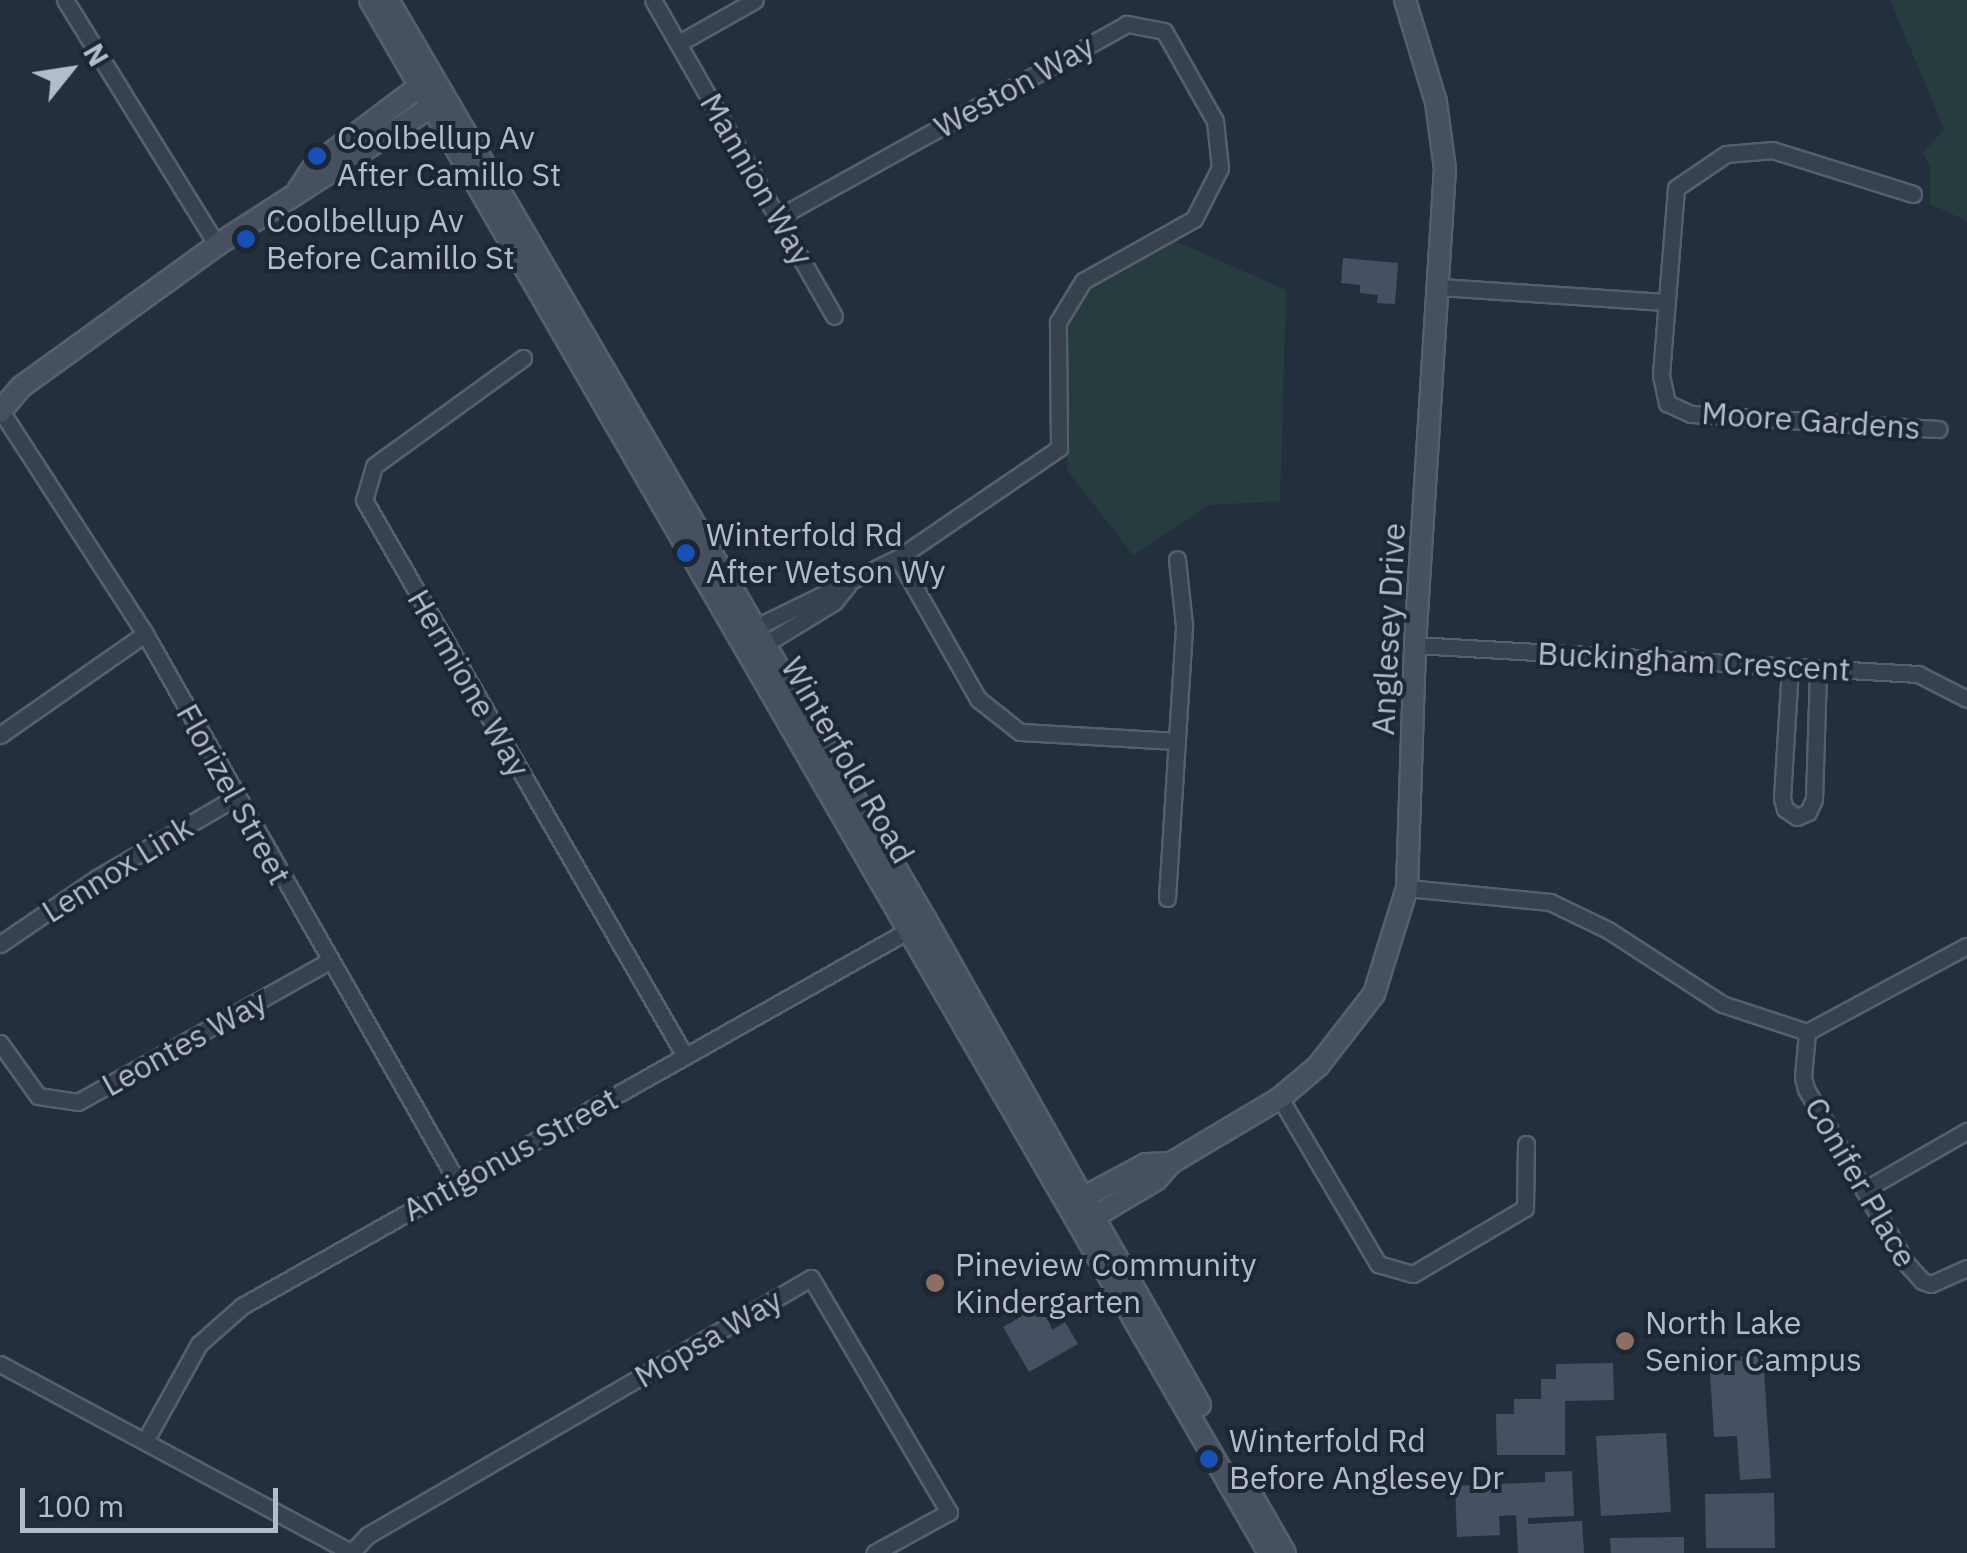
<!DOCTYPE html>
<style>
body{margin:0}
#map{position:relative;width:1967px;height:1553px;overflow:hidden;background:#242f3e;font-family:"IBM Plex Sans",sans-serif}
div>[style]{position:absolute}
.green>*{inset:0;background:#263c3f}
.building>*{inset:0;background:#455162}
.roads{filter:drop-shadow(2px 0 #565f6c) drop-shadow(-2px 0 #565f6c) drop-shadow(0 2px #565f6c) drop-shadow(0 -2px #565f6c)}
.street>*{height:15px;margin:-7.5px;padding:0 7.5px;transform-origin:7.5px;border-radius:7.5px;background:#38414e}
.secondary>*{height:20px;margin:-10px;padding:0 10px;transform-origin:10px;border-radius:10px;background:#465061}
.dots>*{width:28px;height:28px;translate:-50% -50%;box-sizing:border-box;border:5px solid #1d2633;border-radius:50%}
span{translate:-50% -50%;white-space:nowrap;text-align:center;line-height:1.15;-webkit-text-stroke:8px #1d2633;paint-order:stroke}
.street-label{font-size:32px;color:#b4bcc9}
.poi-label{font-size:32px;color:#b4bcc9}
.left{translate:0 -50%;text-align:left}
.north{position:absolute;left:20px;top:20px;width:100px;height:100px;-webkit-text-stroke:8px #1d2633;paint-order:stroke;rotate:60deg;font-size:28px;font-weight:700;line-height:40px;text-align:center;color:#b4bcc9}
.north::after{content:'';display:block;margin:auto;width:35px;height:45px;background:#b4bcc9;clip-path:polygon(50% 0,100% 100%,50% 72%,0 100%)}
.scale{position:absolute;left:20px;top:1488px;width:258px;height:45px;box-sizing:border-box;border:5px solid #b4bcc9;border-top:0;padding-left:12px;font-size:30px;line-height:35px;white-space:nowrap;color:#b4bcc9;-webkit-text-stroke:8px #1d2633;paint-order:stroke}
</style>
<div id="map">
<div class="green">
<div style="clip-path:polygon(1890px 0,1967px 0,1967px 221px,1930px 204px,1930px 166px,1923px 153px,1944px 129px)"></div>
<div style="clip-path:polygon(1175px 241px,1286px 290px,1280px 501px,1210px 505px,1133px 555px,1067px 470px,1068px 326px,1089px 290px)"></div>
</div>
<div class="building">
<div style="clip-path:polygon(1343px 258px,1398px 263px,1395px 304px,1377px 303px,1378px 295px,1360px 293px,1360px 285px,1341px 283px)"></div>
<div style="clip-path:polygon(1038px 1294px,1052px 1330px,1065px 1322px,1078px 1344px,1029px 1372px,1003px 1327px,1019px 1318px,1013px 1309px)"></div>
<div style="clip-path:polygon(1763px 1355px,1771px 1478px,1740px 1480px,1737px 1436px,1714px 1437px,1709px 1359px)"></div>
<div style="clip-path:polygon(1613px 1363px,1614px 1400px,1565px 1401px,1565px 1455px,1497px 1455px,1496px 1414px,1514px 1414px,1514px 1399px,1541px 1399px,1541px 1379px,1556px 1379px,1556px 1364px)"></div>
<div style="clip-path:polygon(1666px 1433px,1671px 1512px,1601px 1516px,1596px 1436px)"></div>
<div style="clip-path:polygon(1572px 1471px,1574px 1516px,1528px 1518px,1528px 1524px,1582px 1521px,1584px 1553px,1518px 1553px,1516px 1515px,1499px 1516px,1500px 1535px,1457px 1537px,1455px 1486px,1545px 1482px,1545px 1472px)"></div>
<div style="clip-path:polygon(1774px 1493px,1775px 1548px,1706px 1548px,1705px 1494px)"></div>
<div style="clip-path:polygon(1684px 1537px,1684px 1553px,1611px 1553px,1610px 1538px)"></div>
</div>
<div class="roads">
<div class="street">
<div style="left:65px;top:0;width:288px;rotate:58.2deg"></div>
<div style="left:653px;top:0;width:364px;rotate:60.2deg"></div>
<div style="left:679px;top:43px;width:87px;rotate:-29.5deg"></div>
<div style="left:1913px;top:194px;width:147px;rotate:-162.6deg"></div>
<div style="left:1773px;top:150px;width:47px;rotate:175.1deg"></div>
<div style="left:1726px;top:154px;width:60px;rotate:145.8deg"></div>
<div style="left:1676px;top:188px;width:188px;rotate:94.6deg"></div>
<div style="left:1661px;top:375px;width:29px;rotate:78deg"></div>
<div style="left:1667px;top:403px;width:26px;rotate:25deg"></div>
<div style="left:1691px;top:414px;width:248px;rotate:3.5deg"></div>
<div style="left:1440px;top:287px;width:225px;rotate:3.8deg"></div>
<div style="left:523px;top:358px;width:184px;rotate:144.1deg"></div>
<div style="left:374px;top:466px;width:35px;rotate:106deg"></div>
<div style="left:364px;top:500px;width:642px;rotate:60deg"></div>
<div style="left:1px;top:411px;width:265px;rotate:57.1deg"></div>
<div style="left:145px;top:634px;width:632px;rotate:60.31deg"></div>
<div style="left:898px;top:558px;width:162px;rotate:60.4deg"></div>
<div style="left:978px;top:699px;width:53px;rotate:38.2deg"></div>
<div style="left:1020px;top:732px;width:157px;rotate:3.3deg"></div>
<div style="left:748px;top:631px;width:167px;rotate:-26deg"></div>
<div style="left:898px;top:558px;width:195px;rotate:-34.3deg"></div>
<div style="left:1059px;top:448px;width:126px;rotate:-90.5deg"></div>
<div style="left:1058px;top:322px;width:48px;rotate:-58.6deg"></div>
<div style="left:1083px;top:281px;width:127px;rotate:-29.2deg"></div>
<div style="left:1194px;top:219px;width:57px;rotate:-63deg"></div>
<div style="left:1220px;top:168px;width:47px;rotate:-96.1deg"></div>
<div style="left:1215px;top:121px;width:103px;rotate:-119.5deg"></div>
<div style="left:1164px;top:31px;width:38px;rotate:-169deg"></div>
<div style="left:1127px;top:24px;width:397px;rotate:151deg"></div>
<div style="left:1415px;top:645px;width:504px;rotate:3.3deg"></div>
<div style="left:1918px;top:674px;width:55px;rotate:27deg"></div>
<div style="left:757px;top:649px;width:90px;rotate:-31.4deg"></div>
<div style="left:834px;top:602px;width:21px;rotate:-51deg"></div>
<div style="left:1790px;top:667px;width:131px;rotate:93.5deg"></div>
<div style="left:1782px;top:798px;width:11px;rotate:75deg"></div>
<div style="left:1785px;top:809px;width:14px;rotate:34deg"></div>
<div style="left:1797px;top:817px;width:12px;rotate:-24deg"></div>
<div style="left:1808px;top:812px;width:14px;rotate:-65deg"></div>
<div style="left:1814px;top:799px;width:130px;rotate:-88.2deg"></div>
<div style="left:0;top:735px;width:177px;rotate:-34.9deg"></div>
<div style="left:1407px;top:888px;width:144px;rotate:5.6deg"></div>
<div style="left:1550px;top:902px;width:64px;rotate:25.8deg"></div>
<div style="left:1608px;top:930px;width:136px;rotate:33deg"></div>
<div style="left:1722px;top:1004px;width:89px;rotate:18.2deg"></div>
<div style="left:1807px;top:1032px;width:182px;rotate:-28.3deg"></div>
<div style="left:1167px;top:898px;width:274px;rotate:-86.4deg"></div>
<div style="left:1184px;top:625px;width:66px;rotate:-96.1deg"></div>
<div style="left:0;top:944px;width:117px;rotate:-34.2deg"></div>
<div style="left:97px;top:878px;width:161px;rotate:-30.2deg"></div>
<div style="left:1807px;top:1032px;width:45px;rotate:95.1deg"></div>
<div style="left:1803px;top:1077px;width:12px;rotate:76deg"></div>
<div style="left:1806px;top:1089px;width:201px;rotate:60.1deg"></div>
<div style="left:1906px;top:1263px;width:24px;rotate:48deg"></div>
<div style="left:1922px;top:1281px;width:9px;rotate:18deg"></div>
<div style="left:1931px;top:1284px;width:39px;rotate:-24deg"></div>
<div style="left:0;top:1043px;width:65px;rotate:54.4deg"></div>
<div style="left:38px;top:1096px;width:40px;rotate:8.5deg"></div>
<div style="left:78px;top:1102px;width:288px;rotate:-29.3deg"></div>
<div style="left:1280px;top:1098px;width:193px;rotate:59.4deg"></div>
<div style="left:1378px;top:1264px;width:36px;rotate:16deg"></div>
<div style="left:1413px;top:1274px;width:130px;rotate:-30.5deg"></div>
<div style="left:1525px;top:1208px;width:64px;rotate:-89.1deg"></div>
<div style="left:1864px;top:1190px;width:119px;rotate:-29.8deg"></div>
<div style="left:0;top:1364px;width:400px;rotate:28.2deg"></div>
<div style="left:145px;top:1441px;width:111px;rotate:-60.9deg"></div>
<div style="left:199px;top:1344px;width:57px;rotate:-41.5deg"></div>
<div style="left:242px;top:1306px;width:776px;rotate:-29.41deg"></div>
<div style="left:351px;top:1553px;width:25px;rotate:-47deg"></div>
<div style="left:368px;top:1535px;width:512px;rotate:-30.12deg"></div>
<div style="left:811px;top:1278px;width:272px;rotate:59.5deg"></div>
<div style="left:949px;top:1512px;width:85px;rotate:151.3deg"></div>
</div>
<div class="secondary">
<div style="left:370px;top:0;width:1794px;rotate:59.93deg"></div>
<div style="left:388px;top:0;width:1066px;rotate:59.68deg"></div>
<div style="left:926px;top:920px;width:557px;rotate:60.54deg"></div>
<div style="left:298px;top:190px;width:29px;rotate:-56deg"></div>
<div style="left:314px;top:166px;width:144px;rotate:-37.1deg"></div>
<div style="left:0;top:412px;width:33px;rotate:-50deg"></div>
<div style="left:21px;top:387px;width:242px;rotate:-35.9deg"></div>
<div style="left:217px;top:245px;width:268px;rotate:-32.8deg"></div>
<div style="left:1073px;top:1203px;width:83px;rotate:-28.1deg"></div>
<div style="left:1146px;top:1164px;width:25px;rotate:-2deg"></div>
<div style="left:1085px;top:1222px;width:82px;rotate:-30.6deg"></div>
<div style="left:1156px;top:1180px;width:23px;rotate:-49deg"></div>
<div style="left:1171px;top:1163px;width:127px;rotate:-30.8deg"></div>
<div style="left:1280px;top:1098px;width:50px;rotate:-40.1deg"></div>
<div style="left:1318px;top:1066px;width:91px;rotate:-52.1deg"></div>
<div style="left:1374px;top:994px;width:111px;rotate:-72.7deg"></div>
<div style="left:1407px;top:888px;width:243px;rotate:-88.1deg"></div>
<div style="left:1415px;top:645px;width:477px;rotate:-86.4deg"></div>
<div style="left:1445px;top:169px;width:68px;rotate:-97.7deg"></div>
<div style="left:1436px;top:102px;width:107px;rotate:-106.9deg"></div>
<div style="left:1247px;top:1487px;width:76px;rotate:60.1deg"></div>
</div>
</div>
<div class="dots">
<div style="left:317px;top:156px;background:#1a4fb4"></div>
<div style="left:246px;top:239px;background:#1a4fb4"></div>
<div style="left:686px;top:553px;background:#1a4fb4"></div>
<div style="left:935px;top:1283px;background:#8d6e63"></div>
<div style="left:1625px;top:1341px;background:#8d6e63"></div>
<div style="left:1209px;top:1459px;background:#1a4fb4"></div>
</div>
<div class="street-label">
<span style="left:1014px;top:86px;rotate:-29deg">Weston Way</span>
<span style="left:757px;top:179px;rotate:60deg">Mannion Way</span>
<span style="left:1811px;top:420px;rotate:4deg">Moore Gardens</span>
<span style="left:1388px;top:629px;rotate:-87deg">Anglesey Drive</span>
<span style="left:1694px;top:661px;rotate:3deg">Buckingham Crescent</span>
<span style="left:469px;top:683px;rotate:60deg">Hermione Way</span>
<span style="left:848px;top:760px;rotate:60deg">Winterfold Road</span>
<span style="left:234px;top:794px;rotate:61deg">Florizel Street</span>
<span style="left:117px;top:869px;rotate:-32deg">Lennox Link</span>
<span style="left:184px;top:1043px;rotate:-29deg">Leontes Way</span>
<span style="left:510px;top:1154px;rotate:-29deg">Antigonus Street</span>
<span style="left:1861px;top:1182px;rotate:60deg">Conifer Place</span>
<span style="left:708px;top:1338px;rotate:-30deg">Mopsa Way</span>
</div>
<div class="poi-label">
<span class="left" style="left:337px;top:156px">Coolbellup Av<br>After Camillo St</span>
<span class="left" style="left:266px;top:239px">Coolbellup Av<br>Before Camillo St</span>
<span class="left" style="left:706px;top:553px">Winterfold Rd<br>After Wetson Wy</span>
<span class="left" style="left:955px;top:1283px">Pineview Community<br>Kindergarten</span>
<span class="left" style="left:1645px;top:1341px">North Lake<br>Senior Campus</span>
<span class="left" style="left:1229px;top:1459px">Winterfold Rd<br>Before Anglesey Dr</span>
</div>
<div class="north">N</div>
<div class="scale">100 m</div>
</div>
